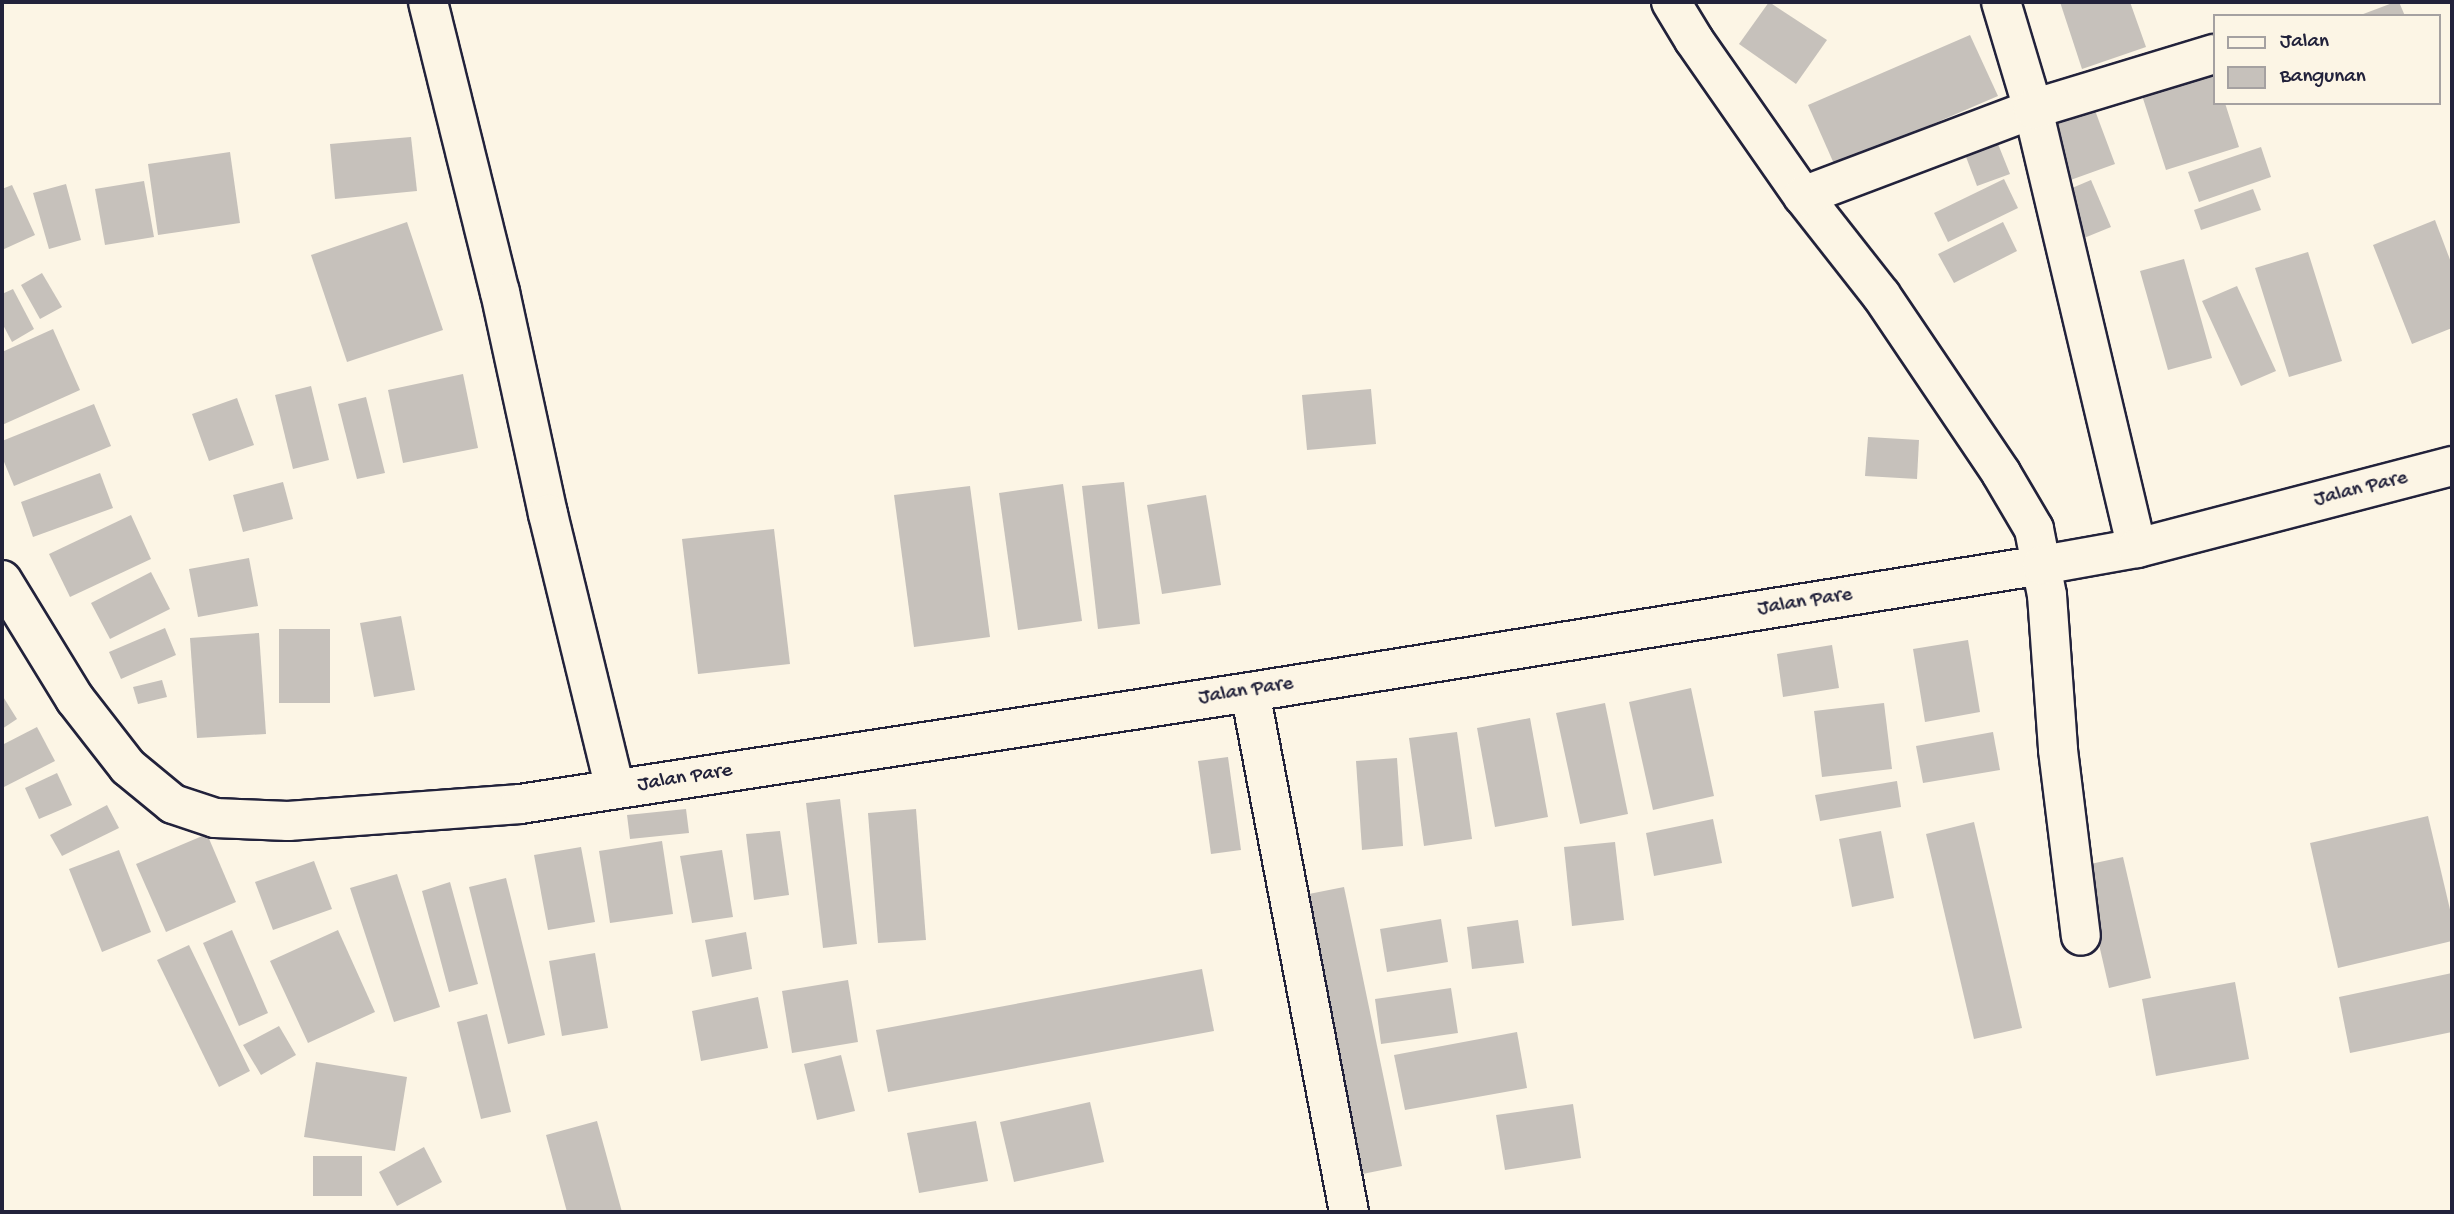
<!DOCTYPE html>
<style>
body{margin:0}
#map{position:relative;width:2454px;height:1214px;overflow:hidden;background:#fcf5e5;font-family:"Gochi Hand",sans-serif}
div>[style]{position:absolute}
.building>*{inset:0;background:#c6c1bb}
.roads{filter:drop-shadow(2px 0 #22223b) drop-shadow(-2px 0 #22223b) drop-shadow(0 2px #22223b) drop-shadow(0 -2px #22223b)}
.minor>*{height:38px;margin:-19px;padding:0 19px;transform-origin:19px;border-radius:19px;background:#fcf5e5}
span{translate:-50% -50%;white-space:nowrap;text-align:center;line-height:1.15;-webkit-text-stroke:5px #fcf5e5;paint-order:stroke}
.street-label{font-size:21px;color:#22223b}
.frame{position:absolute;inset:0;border:4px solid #22223b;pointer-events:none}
.legend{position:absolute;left:2213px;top:14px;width:228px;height:91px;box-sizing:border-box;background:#fcf5e5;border:2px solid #a5a1a1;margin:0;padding:9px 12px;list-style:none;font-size:21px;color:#22223b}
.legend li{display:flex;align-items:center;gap:14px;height:35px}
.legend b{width:35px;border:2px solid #a5a1a1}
</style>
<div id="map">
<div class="building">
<div style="clip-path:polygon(1769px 2px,1827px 40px,1796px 84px,1739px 44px)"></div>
<div style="clip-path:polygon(2060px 2px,2130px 2px,2146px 47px,2082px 69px)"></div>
<div style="clip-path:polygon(2395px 2px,2399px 2px,2405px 16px,2358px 16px)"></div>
<div style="clip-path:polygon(1970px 35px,1998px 96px,1835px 166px,1808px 105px)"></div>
<div style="clip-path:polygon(2214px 68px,2214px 103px,2225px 103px,2239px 147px,2166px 170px,2139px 86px)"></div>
<div style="clip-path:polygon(2093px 105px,2115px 164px,2065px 182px,2044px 121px)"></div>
<div style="clip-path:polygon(1992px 129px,2010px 174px,1977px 186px,1960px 141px)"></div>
<div style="clip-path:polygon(411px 137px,417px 191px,335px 199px,330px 144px)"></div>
<div style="clip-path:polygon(2261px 147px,2271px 177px,2199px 202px,2188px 172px)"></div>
<div style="clip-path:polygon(230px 152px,240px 223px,158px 235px,148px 164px)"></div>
<div style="clip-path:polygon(2004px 179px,2018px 208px,1948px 242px,1934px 213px)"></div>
<div style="clip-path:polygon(2091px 180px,2111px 227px,2084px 238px,2065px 191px)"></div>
<div style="clip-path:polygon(144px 181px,154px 237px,105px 245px,95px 189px)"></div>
<div style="clip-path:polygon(66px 184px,81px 240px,49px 249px,33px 193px)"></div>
<div style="clip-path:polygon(12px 185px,35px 235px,2px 250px,2px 189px)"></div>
<div style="clip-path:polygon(2253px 189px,2261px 210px,2201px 230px,2194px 210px)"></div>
<div style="clip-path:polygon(2435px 220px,2452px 265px,2452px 328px,2412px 344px,2373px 245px)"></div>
<div style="clip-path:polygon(407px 222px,443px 330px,347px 362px,311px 255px)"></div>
<div style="clip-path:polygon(2003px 222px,2017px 251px,1954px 283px,1938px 254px)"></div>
<div style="clip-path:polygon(2308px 252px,2342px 361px,2289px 377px,2255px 268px)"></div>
<div style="clip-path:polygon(2184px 259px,2212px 358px,2168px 370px,2140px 271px)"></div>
<div style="clip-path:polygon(42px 273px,62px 307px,40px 319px,21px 285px)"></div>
<div style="clip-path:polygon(2237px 286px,2276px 371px,2241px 386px,2202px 301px)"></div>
<div style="clip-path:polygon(13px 289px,34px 329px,12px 342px,2px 323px,2px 294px)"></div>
<div style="clip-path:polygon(53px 329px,80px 390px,2px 425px,2px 352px)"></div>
<div style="clip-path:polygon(463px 374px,478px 448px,403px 463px,388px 390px)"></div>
<div style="clip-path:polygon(311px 386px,329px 460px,293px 469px,275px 395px)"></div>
<div style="clip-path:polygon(1371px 389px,1376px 444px,1307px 450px,1302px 395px)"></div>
<div style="clip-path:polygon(366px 397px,385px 473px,357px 479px,338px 404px)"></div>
<div style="clip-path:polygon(237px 398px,254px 445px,209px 461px,192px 414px)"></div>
<div style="clip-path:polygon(94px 404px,111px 446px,14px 486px,2px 457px,2px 441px)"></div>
<div style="clip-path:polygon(1868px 437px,1919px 440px,1917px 479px,1865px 476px)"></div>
<div style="clip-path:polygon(100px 473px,113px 508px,33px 537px,21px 502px)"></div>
<div style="clip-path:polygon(283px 482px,293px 519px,243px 532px,233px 495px)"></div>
<div style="clip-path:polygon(1124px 482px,1140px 624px,1098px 629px,1082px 486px)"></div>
<div style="clip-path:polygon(1063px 484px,1082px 621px,1018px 630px,999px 493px)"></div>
<div style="clip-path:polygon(970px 486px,990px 637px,914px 647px,894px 495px)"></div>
<div style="clip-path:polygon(1206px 495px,1221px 585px,1162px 594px,1147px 505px)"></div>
<div style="clip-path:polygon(131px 515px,151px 559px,70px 597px,49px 554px)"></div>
<div style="clip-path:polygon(774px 529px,790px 664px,698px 674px,682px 539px)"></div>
<div style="clip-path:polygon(249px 558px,258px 606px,198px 617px,189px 569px)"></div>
<div style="clip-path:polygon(151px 572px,170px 609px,110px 639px,91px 603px)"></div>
<div style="clip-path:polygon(401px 616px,415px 690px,374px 697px,360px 623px)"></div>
<div style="clip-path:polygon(165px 628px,176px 655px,121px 679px,109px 652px)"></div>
<div style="clip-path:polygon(279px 629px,330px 629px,330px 703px,279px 703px)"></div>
<div style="clip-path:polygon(259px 633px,266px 734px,197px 738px,190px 638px)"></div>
<div style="clip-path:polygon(1968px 640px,1980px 712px,1925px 722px,1913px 649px)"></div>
<div style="clip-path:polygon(1832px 645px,1839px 688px,1783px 697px,1777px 654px)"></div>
<div style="clip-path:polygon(162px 680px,167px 697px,138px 704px,133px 687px)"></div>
<div style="clip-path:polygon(1691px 688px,1714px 796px,1653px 810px,1629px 702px)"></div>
<div style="clip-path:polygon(2px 695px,17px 719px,2px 729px)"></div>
<div style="clip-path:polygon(1605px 703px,1628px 814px,1580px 824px,1556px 713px)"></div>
<div style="clip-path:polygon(1884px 703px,1892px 769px,1822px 777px,1814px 711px)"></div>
<div style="clip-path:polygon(1530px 718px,1548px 817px,1495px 827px,1477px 728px)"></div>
<div style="clip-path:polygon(37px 727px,55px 761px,2px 788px,2px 745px)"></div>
<div style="clip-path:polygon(1457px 732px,1472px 839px,1424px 846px,1409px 738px)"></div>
<div style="clip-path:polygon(1993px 732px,2000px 770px,1923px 783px,1916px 746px)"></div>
<div style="clip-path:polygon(1228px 757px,1241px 850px,1211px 854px,1198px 761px)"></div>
<div style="clip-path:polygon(1397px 758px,1403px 846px,1362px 850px,1356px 761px)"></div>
<div style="clip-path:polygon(57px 773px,72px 805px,39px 819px,25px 788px)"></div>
<div style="clip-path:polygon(1897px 781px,1901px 807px,1820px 821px,1815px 795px)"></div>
<div style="clip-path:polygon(840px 799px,857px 944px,823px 948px,806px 803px)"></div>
<div style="clip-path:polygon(107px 805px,119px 828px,62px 856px,50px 835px)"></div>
<div style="clip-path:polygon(686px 809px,689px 833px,630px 839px,627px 815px)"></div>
<div style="clip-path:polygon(916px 809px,926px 940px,878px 943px,868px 813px)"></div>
<div style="clip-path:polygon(2428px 816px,2452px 918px,2452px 941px,2338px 968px,2310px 843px)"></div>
<div style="clip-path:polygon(1713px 819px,1722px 863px,1654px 876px,1646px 833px)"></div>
<div style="clip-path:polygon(1974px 822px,2022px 1028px,1974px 1039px,1926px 834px)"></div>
<div style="clip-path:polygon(780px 831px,789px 895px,754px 900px,746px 834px)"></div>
<div style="clip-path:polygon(1881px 831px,1894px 898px,1852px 907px,1839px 839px)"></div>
<div style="clip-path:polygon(207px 834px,236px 902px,166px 932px,136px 864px)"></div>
<div style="clip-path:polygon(662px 841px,673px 914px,610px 923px,599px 851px)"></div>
<div style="clip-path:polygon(1615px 842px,1624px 920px,1572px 926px,1564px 847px)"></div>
<div style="clip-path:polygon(581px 847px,595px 922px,548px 930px,534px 855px)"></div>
<div style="clip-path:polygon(119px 850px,151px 932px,102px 952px,69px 869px)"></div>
<div style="clip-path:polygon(722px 850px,733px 917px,692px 923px,680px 856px)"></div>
<div style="clip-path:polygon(2123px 857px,2151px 978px,2109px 988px,2081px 866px)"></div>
<div style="clip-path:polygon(314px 861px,332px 909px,273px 930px,255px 882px)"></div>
<div style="clip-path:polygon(397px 874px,440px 1007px,394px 1022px,350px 888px)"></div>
<div style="clip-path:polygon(506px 878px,545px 1035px,508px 1044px,469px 887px)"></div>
<div style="clip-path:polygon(450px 882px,478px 984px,449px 992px,422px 891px)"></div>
<div style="clip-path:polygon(1344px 887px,1402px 1166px,1328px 1181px,1269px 902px)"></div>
<div style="clip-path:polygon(1441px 919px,1448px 962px,1387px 972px,1380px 929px)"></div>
<div style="clip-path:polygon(1518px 920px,1524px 963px,1472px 969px,1467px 927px)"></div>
<div style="clip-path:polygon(232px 930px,268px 1013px,239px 1026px,203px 943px)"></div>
<div style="clip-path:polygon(338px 930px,375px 1012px,308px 1043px,270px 961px)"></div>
<div style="clip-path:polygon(746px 932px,752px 969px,712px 977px,705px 940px)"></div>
<div style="clip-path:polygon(189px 945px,250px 1071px,219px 1087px,157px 960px)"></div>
<div style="clip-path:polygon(595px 953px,608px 1028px,562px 1036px,549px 961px)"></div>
<div style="clip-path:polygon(1202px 969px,1214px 1031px,888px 1092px,876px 1030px)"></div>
<div style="clip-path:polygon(2452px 973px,2452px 1032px,2350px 1053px,2339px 997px)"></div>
<div style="clip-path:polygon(848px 980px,858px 1042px,792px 1053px,782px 991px)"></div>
<div style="clip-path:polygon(2235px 982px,2249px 1059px,2156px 1076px,2142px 999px)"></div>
<div style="clip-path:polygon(1451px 988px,1458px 1033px,1381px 1044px,1375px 999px)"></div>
<div style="clip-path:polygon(758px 997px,768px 1048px,701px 1061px,692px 1011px)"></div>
<div style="clip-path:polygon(487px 1014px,511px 1112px,481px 1119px,457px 1022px)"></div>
<div style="clip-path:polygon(279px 1026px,296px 1055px,261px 1075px,243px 1045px)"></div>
<div style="clip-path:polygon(1517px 1032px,1527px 1088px,1405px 1110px,1394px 1055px)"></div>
<div style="clip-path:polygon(841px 1055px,855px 1111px,817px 1120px,804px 1064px)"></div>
<div style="clip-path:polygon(316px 1062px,407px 1077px,395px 1151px,304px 1137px)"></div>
<div style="clip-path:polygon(1090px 1102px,1104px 1162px,1014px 1182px,1000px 1122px)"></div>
<div style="clip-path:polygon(1573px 1104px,1581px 1158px,1505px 1170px,1496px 1115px)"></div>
<div style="clip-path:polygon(597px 1121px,622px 1212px,567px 1212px,546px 1135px)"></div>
<div style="clip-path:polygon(976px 1121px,988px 1181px,919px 1193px,907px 1133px)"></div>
<div style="clip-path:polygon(424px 1147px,442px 1182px,397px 1206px,379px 1172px)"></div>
<div style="clip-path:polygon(313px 1156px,362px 1156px,362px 1196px,313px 1196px)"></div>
</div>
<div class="roads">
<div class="minor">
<div style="left:428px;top:2px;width:299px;rotate:76.1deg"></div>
<div style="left:500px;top:292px;width:227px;rotate:77.8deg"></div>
<div style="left:548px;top:514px;width:283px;rotate:76.3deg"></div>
<div style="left:1671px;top:2px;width:44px;rotate:58.8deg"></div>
<div style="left:1694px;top:40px;width:190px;rotate:55.1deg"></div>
<div style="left:1803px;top:196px;width:126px;rotate:51.8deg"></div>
<div style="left:1881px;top:295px;width:215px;rotate:56deg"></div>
<div style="left:2001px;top:473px;width:65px;rotate:59.5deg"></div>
<div style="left:2034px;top:529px;width:67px;rotate:78.9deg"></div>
<div style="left:2047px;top:595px;width:155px;rotate:85.9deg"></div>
<div style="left:2058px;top:750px;width:187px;rotate:83deg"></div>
<div style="left:2001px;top:2px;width:112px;rotate:73.3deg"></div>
<div style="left:2033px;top:109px;width:451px;rotate:76.7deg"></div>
<div style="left:1803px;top:196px;width:246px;rotate:-20.7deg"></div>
<div style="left:2033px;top:109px;width:189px;rotate:-16.9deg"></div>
<div style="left:2px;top:580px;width:140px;rotate:58.5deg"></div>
<div style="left:75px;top:699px;width:86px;rotate:52.1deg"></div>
<div style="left:128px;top:767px;width:58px;rotate:39.4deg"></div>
<div style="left:173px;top:804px;width:44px;rotate:18.4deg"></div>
<div style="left:215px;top:818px;width:73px;rotate:2.4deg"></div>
<div style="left:288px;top:821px;width:233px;rotate:-4.2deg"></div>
<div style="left:520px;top:804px;width:739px;rotate:-8.72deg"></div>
<div style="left:1250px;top:692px;width:802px;rotate:-9.11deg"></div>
<div style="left:2042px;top:565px;width:97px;rotate:-10.1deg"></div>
<div style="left:2137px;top:548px;width:325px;rotate:-14.6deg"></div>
<div style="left:1250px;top:692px;width:529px;rotate:79.22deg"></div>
</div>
</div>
<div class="street-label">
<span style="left:2361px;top:490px;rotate:-14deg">Jalan Pare</span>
<span style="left:1805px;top:603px;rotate:-9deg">Jalan Pare</span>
<span style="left:1246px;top:692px;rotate:-9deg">Jalan Pare</span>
<span style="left:685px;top:779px;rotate:-9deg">Jalan Pare</span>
</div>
<div class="frame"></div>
<ul class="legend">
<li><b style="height:9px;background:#fcf5e5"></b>Jalan</li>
<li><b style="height:19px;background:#c6c1bb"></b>Bangunan</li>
</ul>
</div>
